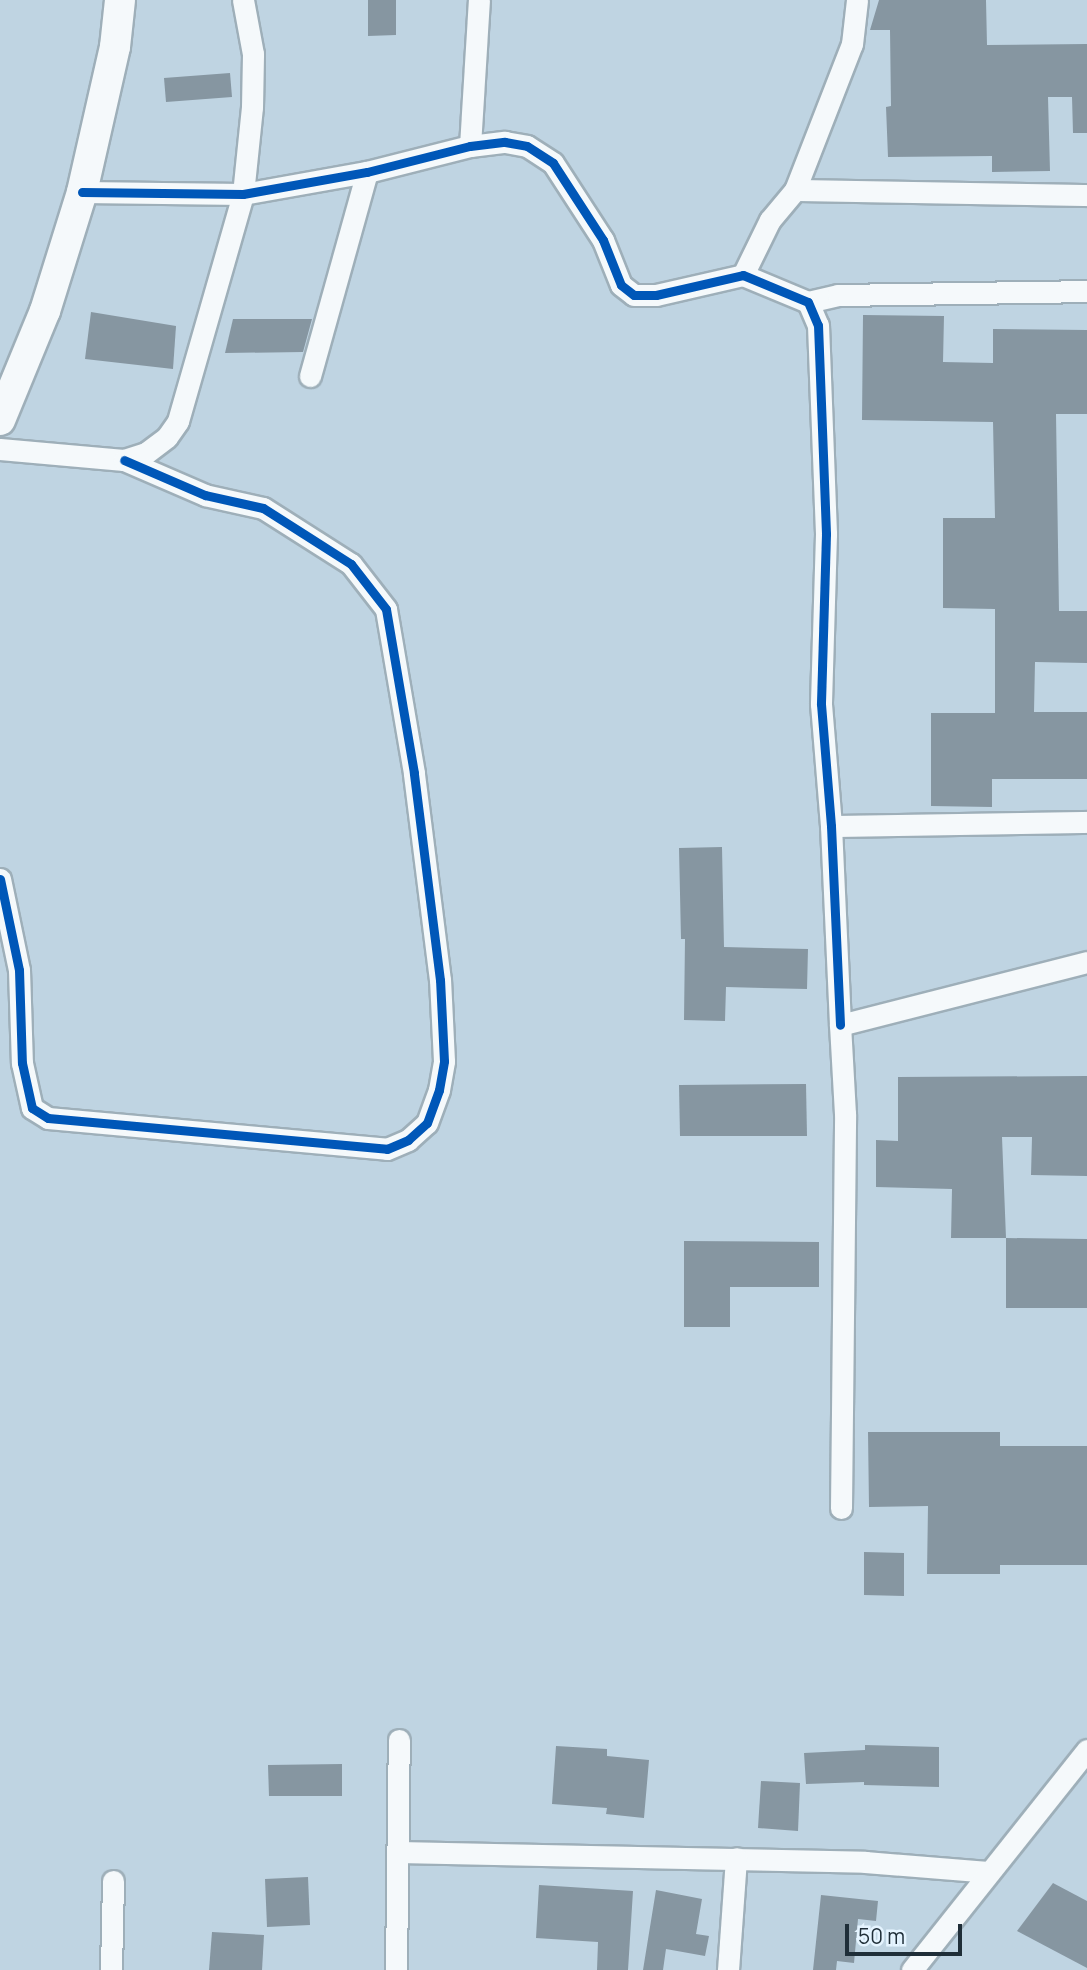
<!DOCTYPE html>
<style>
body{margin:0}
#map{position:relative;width:1087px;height:1970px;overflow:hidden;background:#bfd4e2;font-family:Manrope,sans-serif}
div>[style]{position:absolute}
.building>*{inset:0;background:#8696a1}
.roads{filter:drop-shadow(2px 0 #9eafb9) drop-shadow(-2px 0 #9eafb9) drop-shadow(0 2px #9eafb9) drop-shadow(0 -2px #9eafb9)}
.minor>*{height:21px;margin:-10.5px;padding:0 10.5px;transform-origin:10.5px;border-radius:10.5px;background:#f5f9fb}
.highway>*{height:30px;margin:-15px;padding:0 15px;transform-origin:15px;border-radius:15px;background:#f5f9fb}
.cycleway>*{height:9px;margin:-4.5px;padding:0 4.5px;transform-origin:4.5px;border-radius:4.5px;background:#0057b8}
span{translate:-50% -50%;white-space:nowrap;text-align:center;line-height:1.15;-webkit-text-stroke:7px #e5f4ff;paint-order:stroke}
.scale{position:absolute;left:845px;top:1924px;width:117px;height:32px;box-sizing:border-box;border:4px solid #1f2e38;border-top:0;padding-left:9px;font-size:21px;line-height:24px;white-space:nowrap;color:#1f2e38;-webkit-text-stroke:5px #e5f4ff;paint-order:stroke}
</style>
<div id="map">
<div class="building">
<div style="clip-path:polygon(368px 0,396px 0,396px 35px,368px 36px)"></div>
<div style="clip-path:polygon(879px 0,986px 0,987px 45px,1087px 44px,1087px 133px,1073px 133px,1072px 97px,1048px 97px,1050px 171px,992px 172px,992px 156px,888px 157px,886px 107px,891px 106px,890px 30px,870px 30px)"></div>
<div style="clip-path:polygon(230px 73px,232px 97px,166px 102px,164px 78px)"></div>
<div style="clip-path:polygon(91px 312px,176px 326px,173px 369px,85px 359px)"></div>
<div style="clip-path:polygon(863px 315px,944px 316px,943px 362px,993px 363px,993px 329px,1087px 330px,1087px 414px,1056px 414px,1059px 611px,1087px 611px,1087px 663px,1035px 662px,1034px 712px,1087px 712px,1087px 779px,992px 779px,992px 807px,931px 806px,931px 713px,995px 713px,995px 609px,943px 608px,943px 518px,995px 518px,993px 422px,862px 420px)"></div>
<div style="clip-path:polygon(233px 319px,312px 319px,303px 352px,225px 353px)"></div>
<div style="clip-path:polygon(722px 847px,724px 947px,808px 949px,807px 989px,726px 987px,725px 1021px,684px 1020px,685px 939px,681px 939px,679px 848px)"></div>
<div style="clip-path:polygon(1087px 1076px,1087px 1176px,1031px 1175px,1032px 1137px,1002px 1137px,1006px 1238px,951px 1238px,952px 1189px,876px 1187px,876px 1140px,898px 1141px,898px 1077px)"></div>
<div style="clip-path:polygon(806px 1084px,807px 1136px,680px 1136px,679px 1085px)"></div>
<div style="clip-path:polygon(1006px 1238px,1087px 1239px,1087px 1308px,1006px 1308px)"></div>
<div style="clip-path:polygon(684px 1241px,819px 1242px,819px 1287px,730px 1287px,730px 1327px,684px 1327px)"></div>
<div style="clip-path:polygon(868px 1432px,1000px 1432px,1000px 1446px,1087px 1446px,1087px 1565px,1000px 1565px,1000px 1574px,927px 1574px,928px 1506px,869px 1507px)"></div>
<div style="clip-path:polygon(864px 1552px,904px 1553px,904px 1596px,864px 1595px)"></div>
<div style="clip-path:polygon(865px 1745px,939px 1747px,939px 1787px,864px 1785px,864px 1782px,806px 1784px,804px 1753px,865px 1750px)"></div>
<div style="clip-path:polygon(556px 1746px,607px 1749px,607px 1756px,649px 1760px,644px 1818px,606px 1814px,607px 1808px,552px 1804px)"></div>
<div style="clip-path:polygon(342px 1764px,342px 1796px,269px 1796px,268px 1765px)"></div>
<div style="clip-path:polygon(761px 1781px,800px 1783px,798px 1831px,758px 1828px)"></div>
<div style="clip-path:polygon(308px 1877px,310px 1925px,267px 1927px,265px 1879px)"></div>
<div style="clip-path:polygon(1053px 1883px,1087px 1901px,1087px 1968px,1017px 1931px)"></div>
<div style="clip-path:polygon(539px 1885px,633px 1891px,628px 1970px,597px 1970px,598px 1942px,536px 1938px)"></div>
<div style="clip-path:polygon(656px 1890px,702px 1899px,696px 1934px,709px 1936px,705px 1956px,666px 1949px,663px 1970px,643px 1970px)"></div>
<div style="clip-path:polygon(821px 1895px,878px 1901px,876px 1921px,858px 1919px,854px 1963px,837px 1961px,836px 1970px,813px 1970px)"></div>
<div style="clip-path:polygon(212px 1932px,264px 1935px,262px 1970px,209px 1970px)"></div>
</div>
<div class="roads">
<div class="minor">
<div style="left:470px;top:146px;width:146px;rotate:-86.5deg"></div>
<div style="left:795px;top:190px;width:292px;rotate:1deg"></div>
<div style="left:82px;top:192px;width:161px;rotate:0.7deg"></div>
<div style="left:243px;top:194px;width:126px;rotate:-10.1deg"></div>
<div style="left:367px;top:172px;width:106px;rotate:-14.2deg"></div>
<div style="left:470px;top:146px;width:35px;rotate:-7deg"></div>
<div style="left:505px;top:142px;width:22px;rotate:10deg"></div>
<div style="left:527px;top:146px;width:31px;rotate:33deg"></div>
<div style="left:553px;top:163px;width:92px;rotate:57deg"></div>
<div style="left:603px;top:240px;width:48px;rotate:68.2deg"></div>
<div style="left:621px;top:285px;width:16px;rotate:38deg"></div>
<div style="left:634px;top:295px;width:22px"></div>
<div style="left:656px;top:295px;width:89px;rotate:-12.9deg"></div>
<div style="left:743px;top:275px;width:70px;rotate:22.6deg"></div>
<div style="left:808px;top:302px;width:25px;rotate:67deg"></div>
<div style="left:818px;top:325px;width:209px;rotate:87.8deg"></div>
<div style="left:826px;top:534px;width:170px;rotate:91.7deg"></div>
<div style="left:821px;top:704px;width:122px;rotate:85.3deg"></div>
<div style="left:831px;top:826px;width:199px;rotate:87.4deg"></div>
<div style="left:743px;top:275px;width:61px;rotate:-63.9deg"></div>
<div style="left:770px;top:220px;width:39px;rotate:-50deg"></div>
<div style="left:795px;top:190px;width:157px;rotate:-68.7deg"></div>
<div style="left:852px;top:44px;width:44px;rotate:-83.5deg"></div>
<div style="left:808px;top:302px;width:31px;rotate:-13deg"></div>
<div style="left:838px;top:295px;width:249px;rotate:-0.9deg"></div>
<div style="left:310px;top:376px;width:212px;rotate:-74.4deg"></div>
<div style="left:0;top:449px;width:124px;rotate:5.1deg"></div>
<div style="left:124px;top:460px;width:23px;rotate:-18deg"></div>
<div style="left:146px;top:453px;width:26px;rotate:-37deg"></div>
<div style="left:167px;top:437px;width:19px;rotate:-55deg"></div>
<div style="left:178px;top:421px;width:236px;rotate:-74deg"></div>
<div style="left:243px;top:194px;width:87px;rotate:-84.1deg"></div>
<div style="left:252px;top:107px;width:53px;rotate:-88.9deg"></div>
<div style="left:253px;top:54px;width:55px;rotate:-100.5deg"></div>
<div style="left:831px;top:826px;width:256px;rotate:-0.9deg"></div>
<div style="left:0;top:879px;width:93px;rotate:78.2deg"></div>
<div style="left:19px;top:970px;width:93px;rotate:88.2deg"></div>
<div style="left:22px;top:1063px;width:46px;rotate:77.5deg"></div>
<div style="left:32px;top:1108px;width:19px;rotate:32deg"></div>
<div style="left:48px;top:1118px;width:340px;rotate:5.2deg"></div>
<div style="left:387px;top:1149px;width:23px;rotate:-23deg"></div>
<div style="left:408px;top:1140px;width:25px;rotate:-42deg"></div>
<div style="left:427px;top:1123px;width:35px;rotate:-70deg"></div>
<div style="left:439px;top:1090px;width:29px;rotate:-80deg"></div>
<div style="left:444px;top:1061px;width:81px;rotate:-92.8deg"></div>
<div style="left:440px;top:980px;width:209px;rotate:-97.2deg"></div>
<div style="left:414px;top:773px;width:166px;rotate:-99.7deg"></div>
<div style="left:386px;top:609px;width:57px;rotate:-127.9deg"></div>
<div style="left:351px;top:564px;width:104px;rotate:-147.5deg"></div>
<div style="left:263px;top:508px;width:59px;rotate:-167.4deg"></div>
<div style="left:205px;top:495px;width:88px;rotate:-156.6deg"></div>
<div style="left:841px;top:1508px;width:394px;rotate:-89.4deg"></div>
<div style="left:845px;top:1114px;width:89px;rotate:-93.2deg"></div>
<div style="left:840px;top:1025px;width:255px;rotate:-14.3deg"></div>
<div style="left:398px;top:1852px;width:467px;rotate:1.2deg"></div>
<div style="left:865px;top:1862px;width:123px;rotate:4.6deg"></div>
<div style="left:111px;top:1970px;width:89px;rotate:-88.7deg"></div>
<div style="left:396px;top:1970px;width:230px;rotate:-89.3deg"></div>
<div style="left:728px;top:1970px;width:112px;rotate:-85.9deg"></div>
<div style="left:912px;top:1970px;width:281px;rotate:-51.5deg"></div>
</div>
<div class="highway">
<div style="left:0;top:420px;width:118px;rotate:-67.6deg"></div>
<div style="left:45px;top:311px;width:125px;rotate:-72.7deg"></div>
<div style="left:82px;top:192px;width:149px;rotate:-77.2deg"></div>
<div style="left:115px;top:47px;width:47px;rotate:-83.9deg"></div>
</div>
</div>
<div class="cycleway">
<div style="left:82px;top:192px;width:161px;rotate:0.7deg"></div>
<div style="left:243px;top:194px;width:126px;rotate:-10.1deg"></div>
<div style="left:367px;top:172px;width:106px;rotate:-14.2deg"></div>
<div style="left:470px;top:146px;width:35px;rotate:-7deg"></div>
<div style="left:505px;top:142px;width:22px;rotate:10deg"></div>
<div style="left:527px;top:146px;width:31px;rotate:33deg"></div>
<div style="left:553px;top:163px;width:92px;rotate:57deg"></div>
<div style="left:603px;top:240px;width:48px;rotate:68.2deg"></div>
<div style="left:621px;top:285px;width:16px;rotate:38deg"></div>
<div style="left:634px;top:295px;width:22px"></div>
<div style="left:656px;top:295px;width:89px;rotate:-12.9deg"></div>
<div style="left:743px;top:275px;width:70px;rotate:22.6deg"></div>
<div style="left:808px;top:302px;width:25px;rotate:67deg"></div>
<div style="left:818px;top:325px;width:209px;rotate:87.8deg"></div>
<div style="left:826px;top:534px;width:170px;rotate:91.7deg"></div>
<div style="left:821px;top:704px;width:122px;rotate:85.3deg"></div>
<div style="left:831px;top:826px;width:199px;rotate:87.4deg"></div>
<div style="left:0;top:879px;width:93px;rotate:78.2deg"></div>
<div style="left:19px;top:970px;width:93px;rotate:88.2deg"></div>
<div style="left:22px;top:1063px;width:46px;rotate:77.5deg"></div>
<div style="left:32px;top:1108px;width:19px;rotate:32deg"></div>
<div style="left:48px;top:1118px;width:340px;rotate:5.2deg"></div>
<div style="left:387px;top:1149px;width:23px;rotate:-23deg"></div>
<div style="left:408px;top:1140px;width:25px;rotate:-42deg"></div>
<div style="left:427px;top:1123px;width:35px;rotate:-70deg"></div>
<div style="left:439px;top:1090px;width:29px;rotate:-80deg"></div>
<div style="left:444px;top:1061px;width:81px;rotate:-92.8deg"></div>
<div style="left:440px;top:980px;width:209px;rotate:-97.2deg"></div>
<div style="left:414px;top:773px;width:166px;rotate:-99.7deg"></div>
<div style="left:386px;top:609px;width:57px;rotate:-127.9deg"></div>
<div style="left:351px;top:564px;width:104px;rotate:-147.5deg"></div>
<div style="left:263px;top:508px;width:59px;rotate:-167.4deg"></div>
<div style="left:205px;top:495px;width:88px;rotate:-156.6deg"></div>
</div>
<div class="scale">50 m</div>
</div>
